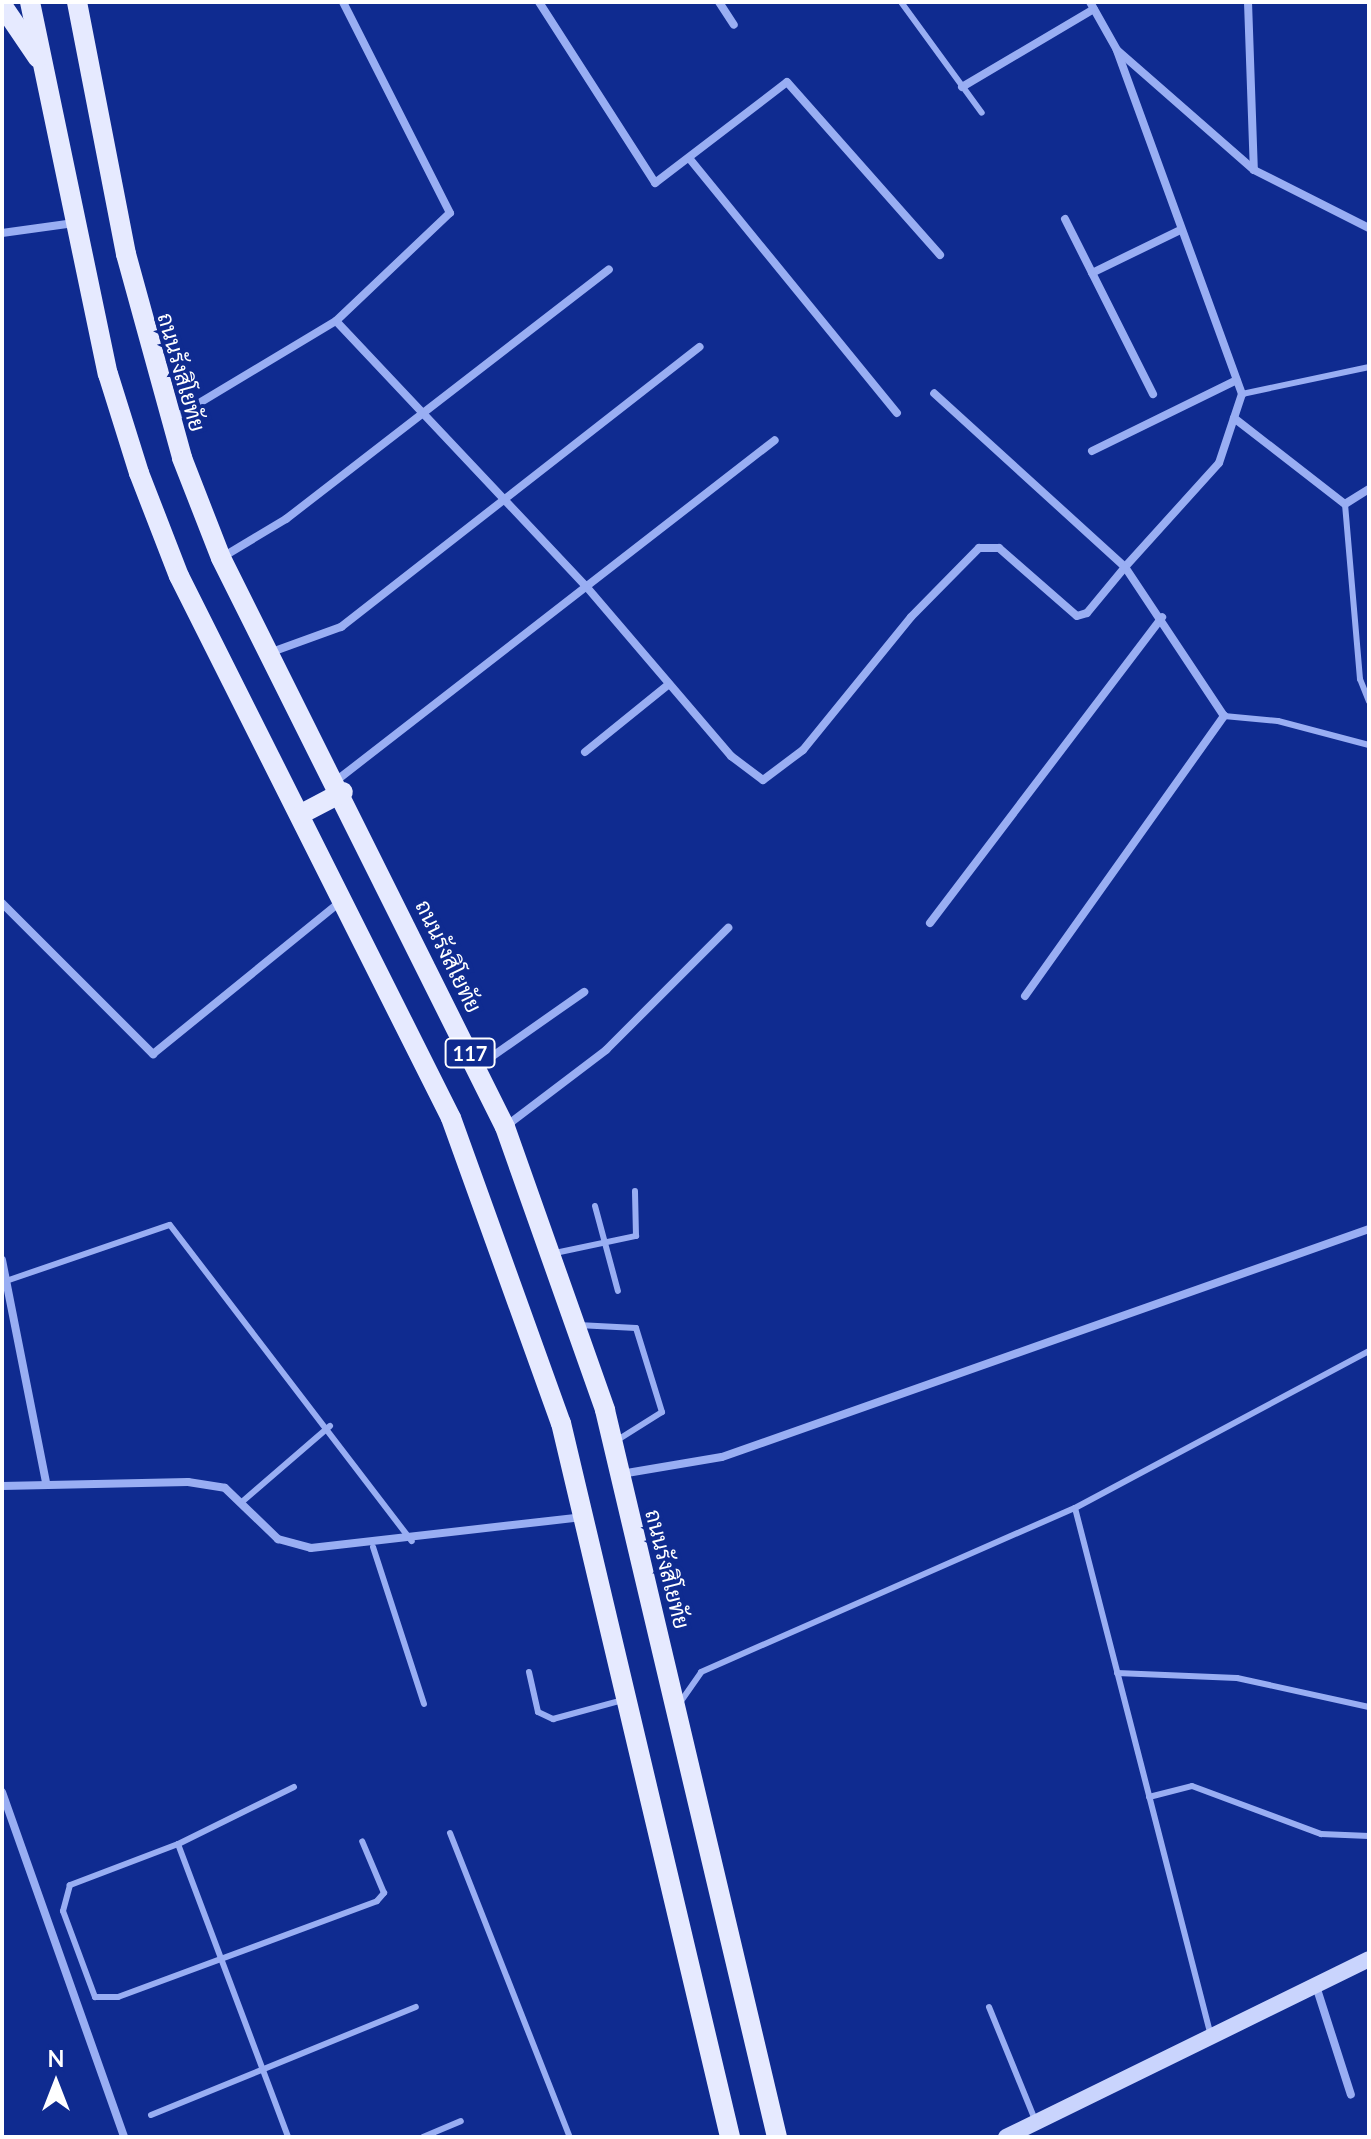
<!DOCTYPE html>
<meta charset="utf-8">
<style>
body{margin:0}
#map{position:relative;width:1371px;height:2139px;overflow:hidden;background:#0f2b90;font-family:Lato,Sarabun,sans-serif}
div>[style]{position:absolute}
.lane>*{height:6px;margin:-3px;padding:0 3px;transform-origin:3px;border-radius:3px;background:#99aef3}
.street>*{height:8px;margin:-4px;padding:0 4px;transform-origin:4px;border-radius:4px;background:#99aef3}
.secondary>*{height:16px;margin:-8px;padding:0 8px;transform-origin:8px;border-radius:8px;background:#c9d4fd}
.primary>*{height:20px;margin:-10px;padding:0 10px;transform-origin:10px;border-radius:10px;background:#e6eaff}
span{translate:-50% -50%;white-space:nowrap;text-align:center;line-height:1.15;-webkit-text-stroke:8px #0f2b90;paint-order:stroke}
.shield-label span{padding:2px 6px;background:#0f2b90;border:2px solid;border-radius:6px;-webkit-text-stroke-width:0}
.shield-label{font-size:20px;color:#fff;font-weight:700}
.street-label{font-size:22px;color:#fff}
.frame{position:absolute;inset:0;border:4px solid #fff;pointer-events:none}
.north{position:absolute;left:16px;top:2043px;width:80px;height:80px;-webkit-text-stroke:6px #0f2b90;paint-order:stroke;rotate:0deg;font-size:22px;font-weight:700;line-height:32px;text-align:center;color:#fff}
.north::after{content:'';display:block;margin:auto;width:28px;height:36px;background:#fff;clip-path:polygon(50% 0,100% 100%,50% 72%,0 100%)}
</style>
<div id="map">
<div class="lane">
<div style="left:901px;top:2px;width:137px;rotate:53.9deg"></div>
<div style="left:1242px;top:394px;width:130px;rotate:-12deg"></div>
<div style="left:1345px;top:504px;width:176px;rotate:85.1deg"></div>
<div style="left:1360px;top:679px;width:24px;rotate:68deg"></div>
<div style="left:1224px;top:716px;width:54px;rotate:5.3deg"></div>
<div style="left:1278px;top:721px;width:94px;rotate:14.8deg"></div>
<div style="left:595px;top:1206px;width:88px;rotate:74.9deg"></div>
<div style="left:555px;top:1253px;width:83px;rotate:-11.9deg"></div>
<div style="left:636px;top:1236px;width:45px;rotate:-91.3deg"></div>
<div style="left:6px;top:1281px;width:173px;rotate:-18.9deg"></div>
<div style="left:170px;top:1225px;width:398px;rotate:52.6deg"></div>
<div style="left:578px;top:1325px;width:58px;rotate:3deg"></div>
<div style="left:636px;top:1328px;width:88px;rotate:72.8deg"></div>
<div style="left:662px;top:1412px;width:54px;rotate:147.8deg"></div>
<div style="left:243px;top:1501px;width:115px;rotate:-40.8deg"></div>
<div style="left:1075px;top:1508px;width:545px;rotate:75.56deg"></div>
<div style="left:373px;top:1547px;width:165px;rotate:72deg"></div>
<div style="left:529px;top:1672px;width:41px;rotate:77.3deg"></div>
<div style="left:538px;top:1712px;width:17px;rotate:25deg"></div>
<div style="left:553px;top:1719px;width:73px;rotate:-15.2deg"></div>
<div style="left:1117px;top:1673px;width:120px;rotate:2.4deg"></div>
<div style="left:1237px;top:1678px;width:135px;rotate:12.4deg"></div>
<div style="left:679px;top:1704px;width:39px;rotate:-55deg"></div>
<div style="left:701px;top:1672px;width:408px;rotate:-23.7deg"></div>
<div style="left:1075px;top:1508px;width:333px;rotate:-28.1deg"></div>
<div style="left:294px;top:1787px;width:129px;rotate:153.8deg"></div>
<div style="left:178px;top:1844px;width:116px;rotate:159.2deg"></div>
<div style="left:70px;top:1885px;width:27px;rotate:105deg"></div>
<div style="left:63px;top:1911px;width:92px;rotate:69.6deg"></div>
<div style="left:95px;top:1997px;width:23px"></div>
<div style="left:118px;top:1997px;width:276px;rotate:-20.3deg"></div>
<div style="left:377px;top:1901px;width:11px;rotate:-49deg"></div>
<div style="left:384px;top:1893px;width:56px;rotate:-112.9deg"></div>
<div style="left:1149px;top:1797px;width:44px;rotate:-14.3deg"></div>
<div style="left:1192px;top:1786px;width:138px;rotate:20.4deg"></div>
<div style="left:1321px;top:1834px;width:48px;rotate:2.4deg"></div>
<div style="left:450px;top:1833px;width:327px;rotate:68.5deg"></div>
<div style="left:178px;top:1844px;width:313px;rotate:69.4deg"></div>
<div style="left:989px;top:2007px;width:124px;rotate:67.8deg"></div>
<div style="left:151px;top:2115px;width:286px;rotate:-22.2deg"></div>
<div style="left:423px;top:2137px;width:41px;rotate:-22.8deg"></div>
</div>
<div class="street">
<div style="left:539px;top:2px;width:215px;rotate:57.3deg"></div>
<div style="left:655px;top:183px;width:166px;rotate:-37.4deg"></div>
<div style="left:787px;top:82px;width:231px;rotate:48.5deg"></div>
<div style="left:719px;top:2px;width:27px;rotate:57deg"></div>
<div style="left:1090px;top:2px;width:55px;rotate:60.6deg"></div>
<div style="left:1117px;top:50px;width:182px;rotate:41.2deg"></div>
<div style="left:1254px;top:170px;width:129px;rotate:26.8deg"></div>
<div style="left:1248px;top:2px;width:168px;rotate:88deg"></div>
<div style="left:962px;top:87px;width:153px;rotate:-30.6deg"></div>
<div style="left:689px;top:158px;width:329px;rotate:50.8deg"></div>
<div style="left:1065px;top:219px;width:196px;rotate:63.3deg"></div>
<div style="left:2px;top:233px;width:73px;rotate:-7.9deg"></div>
<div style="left:1092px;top:273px;width:98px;rotate:-26deg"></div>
<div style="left:336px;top:321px;width:363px;rotate:46.7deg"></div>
<div style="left:585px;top:585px;width:225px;rotate:49.5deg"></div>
<div style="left:731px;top:756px;width:40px;rotate:37deg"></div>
<div style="left:763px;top:780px;width:50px;rotate:-36.9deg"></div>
<div style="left:803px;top:750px;width:171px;rotate:-50.9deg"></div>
<div style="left:911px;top:617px;width:97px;rotate:-45.4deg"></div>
<div style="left:979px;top:548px;width:20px"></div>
<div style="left:999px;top:548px;width:103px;rotate:41.1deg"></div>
<div style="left:1077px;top:616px;width:10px;rotate:-17deg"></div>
<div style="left:1087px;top:613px;width:60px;rotate:-50.4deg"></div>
<div style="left:1125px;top:567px;width:258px;rotate:-137.7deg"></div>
<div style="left:1234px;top:418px;width:140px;rotate:37.8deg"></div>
<div style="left:1345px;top:504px;width:28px;rotate:-32deg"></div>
<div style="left:171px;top:420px;width:192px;rotate:-31deg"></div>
<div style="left:336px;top:321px;width:157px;rotate:-43.5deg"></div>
<div style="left:450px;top:213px;width:237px;rotate:-116.9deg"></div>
<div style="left:1092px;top:451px;width:161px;rotate:-26.1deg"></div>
<div style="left:221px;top:558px;width:76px;rotate:-31deg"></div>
<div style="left:286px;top:519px;width:408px;rotate:-37.7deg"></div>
<div style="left:269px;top:653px;width:77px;rotate:-19.9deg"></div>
<div style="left:341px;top:627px;width:455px;rotate:-38deg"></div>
<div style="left:585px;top:752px;width:108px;rotate:-39deg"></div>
<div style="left:337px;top:780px;width:554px;rotate:-37.82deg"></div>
<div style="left:2px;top:903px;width:214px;rotate:45deg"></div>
<div style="left:153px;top:1054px;width:241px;rotate:-39.1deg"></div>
<div style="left:930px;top:923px;width:384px;rotate:-52.8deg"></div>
<div style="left:1025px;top:996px;width:344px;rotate:-54.6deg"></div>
<div style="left:1224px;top:716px;width:179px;rotate:-123.6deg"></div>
<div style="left:1125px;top:567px;width:140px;rotate:-47.9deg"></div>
<div style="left:1219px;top:463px;width:73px;rotate:-71.6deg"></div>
<div style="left:1242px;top:394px;width:366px;rotate:-110deg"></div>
<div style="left:477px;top:1067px;width:131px;rotate:-35deg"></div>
<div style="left:506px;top:1126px;width:126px;rotate:-37.2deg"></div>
<div style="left:606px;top:1050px;width:173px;rotate:-45deg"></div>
<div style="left:2px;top:1260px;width:226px;rotate:78.8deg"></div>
<div style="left:621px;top:1474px;width:102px;rotate:-9.6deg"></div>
<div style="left:722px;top:1457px;width:686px;rotate:-19.41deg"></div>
<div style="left:2px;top:1486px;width:186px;rotate:-1.2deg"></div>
<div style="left:188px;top:1482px;width:37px;rotate:9deg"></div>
<div style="left:225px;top:1488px;width:74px;rotate:43.9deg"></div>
<div style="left:278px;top:1539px;width:34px;rotate:15deg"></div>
<div style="left:311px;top:1548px;width:275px;rotate:-6.5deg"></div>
<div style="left:2px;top:1792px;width:366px;rotate:70.5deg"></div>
<div style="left:1316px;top:1986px;width:114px;rotate:72.2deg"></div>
</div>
<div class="secondary">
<div style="left:1006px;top:2137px;width:404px;rotate:-26.1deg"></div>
</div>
<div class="primary">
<div style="left:30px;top:2px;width:380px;rotate:78.2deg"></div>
<div style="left:108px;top:374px;width:104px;rotate:72.6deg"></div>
<div style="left:139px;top:473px;width:110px;rotate:68.8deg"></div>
<div style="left:179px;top:576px;width:606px;rotate:63.35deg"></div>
<div style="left:451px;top:1118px;width:324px;rotate:70.2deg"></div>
<div style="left:561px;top:1423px;width:734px;rotate:76.68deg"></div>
<div style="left:77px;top:2px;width:257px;rotate:79deg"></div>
<div style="left:126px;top:254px;width:212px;rotate:74.6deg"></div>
<div style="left:182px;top:458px;width:107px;rotate:68.7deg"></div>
<div style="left:221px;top:558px;width:636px;rotate:63.48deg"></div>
<div style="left:505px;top:1127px;width:300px;rotate:70.5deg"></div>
<div style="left:605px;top:1410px;width:747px;rotate:76.69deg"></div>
<div style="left:2px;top:5px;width:64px;rotate:55.8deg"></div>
<div style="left:303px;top:813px;width:45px;rotate:-27.7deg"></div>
</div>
<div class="shield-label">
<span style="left:470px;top:1053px">117</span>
</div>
<div class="street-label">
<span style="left:182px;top:372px;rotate:74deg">ถนนรังสิโยทัย</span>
<span style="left:449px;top:956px;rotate:64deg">ถนนรังสิโยทัย</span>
<span style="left:668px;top:1569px;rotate:76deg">ถนนรังสิโยทัย</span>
</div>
<div class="frame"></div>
<div class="north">N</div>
</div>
